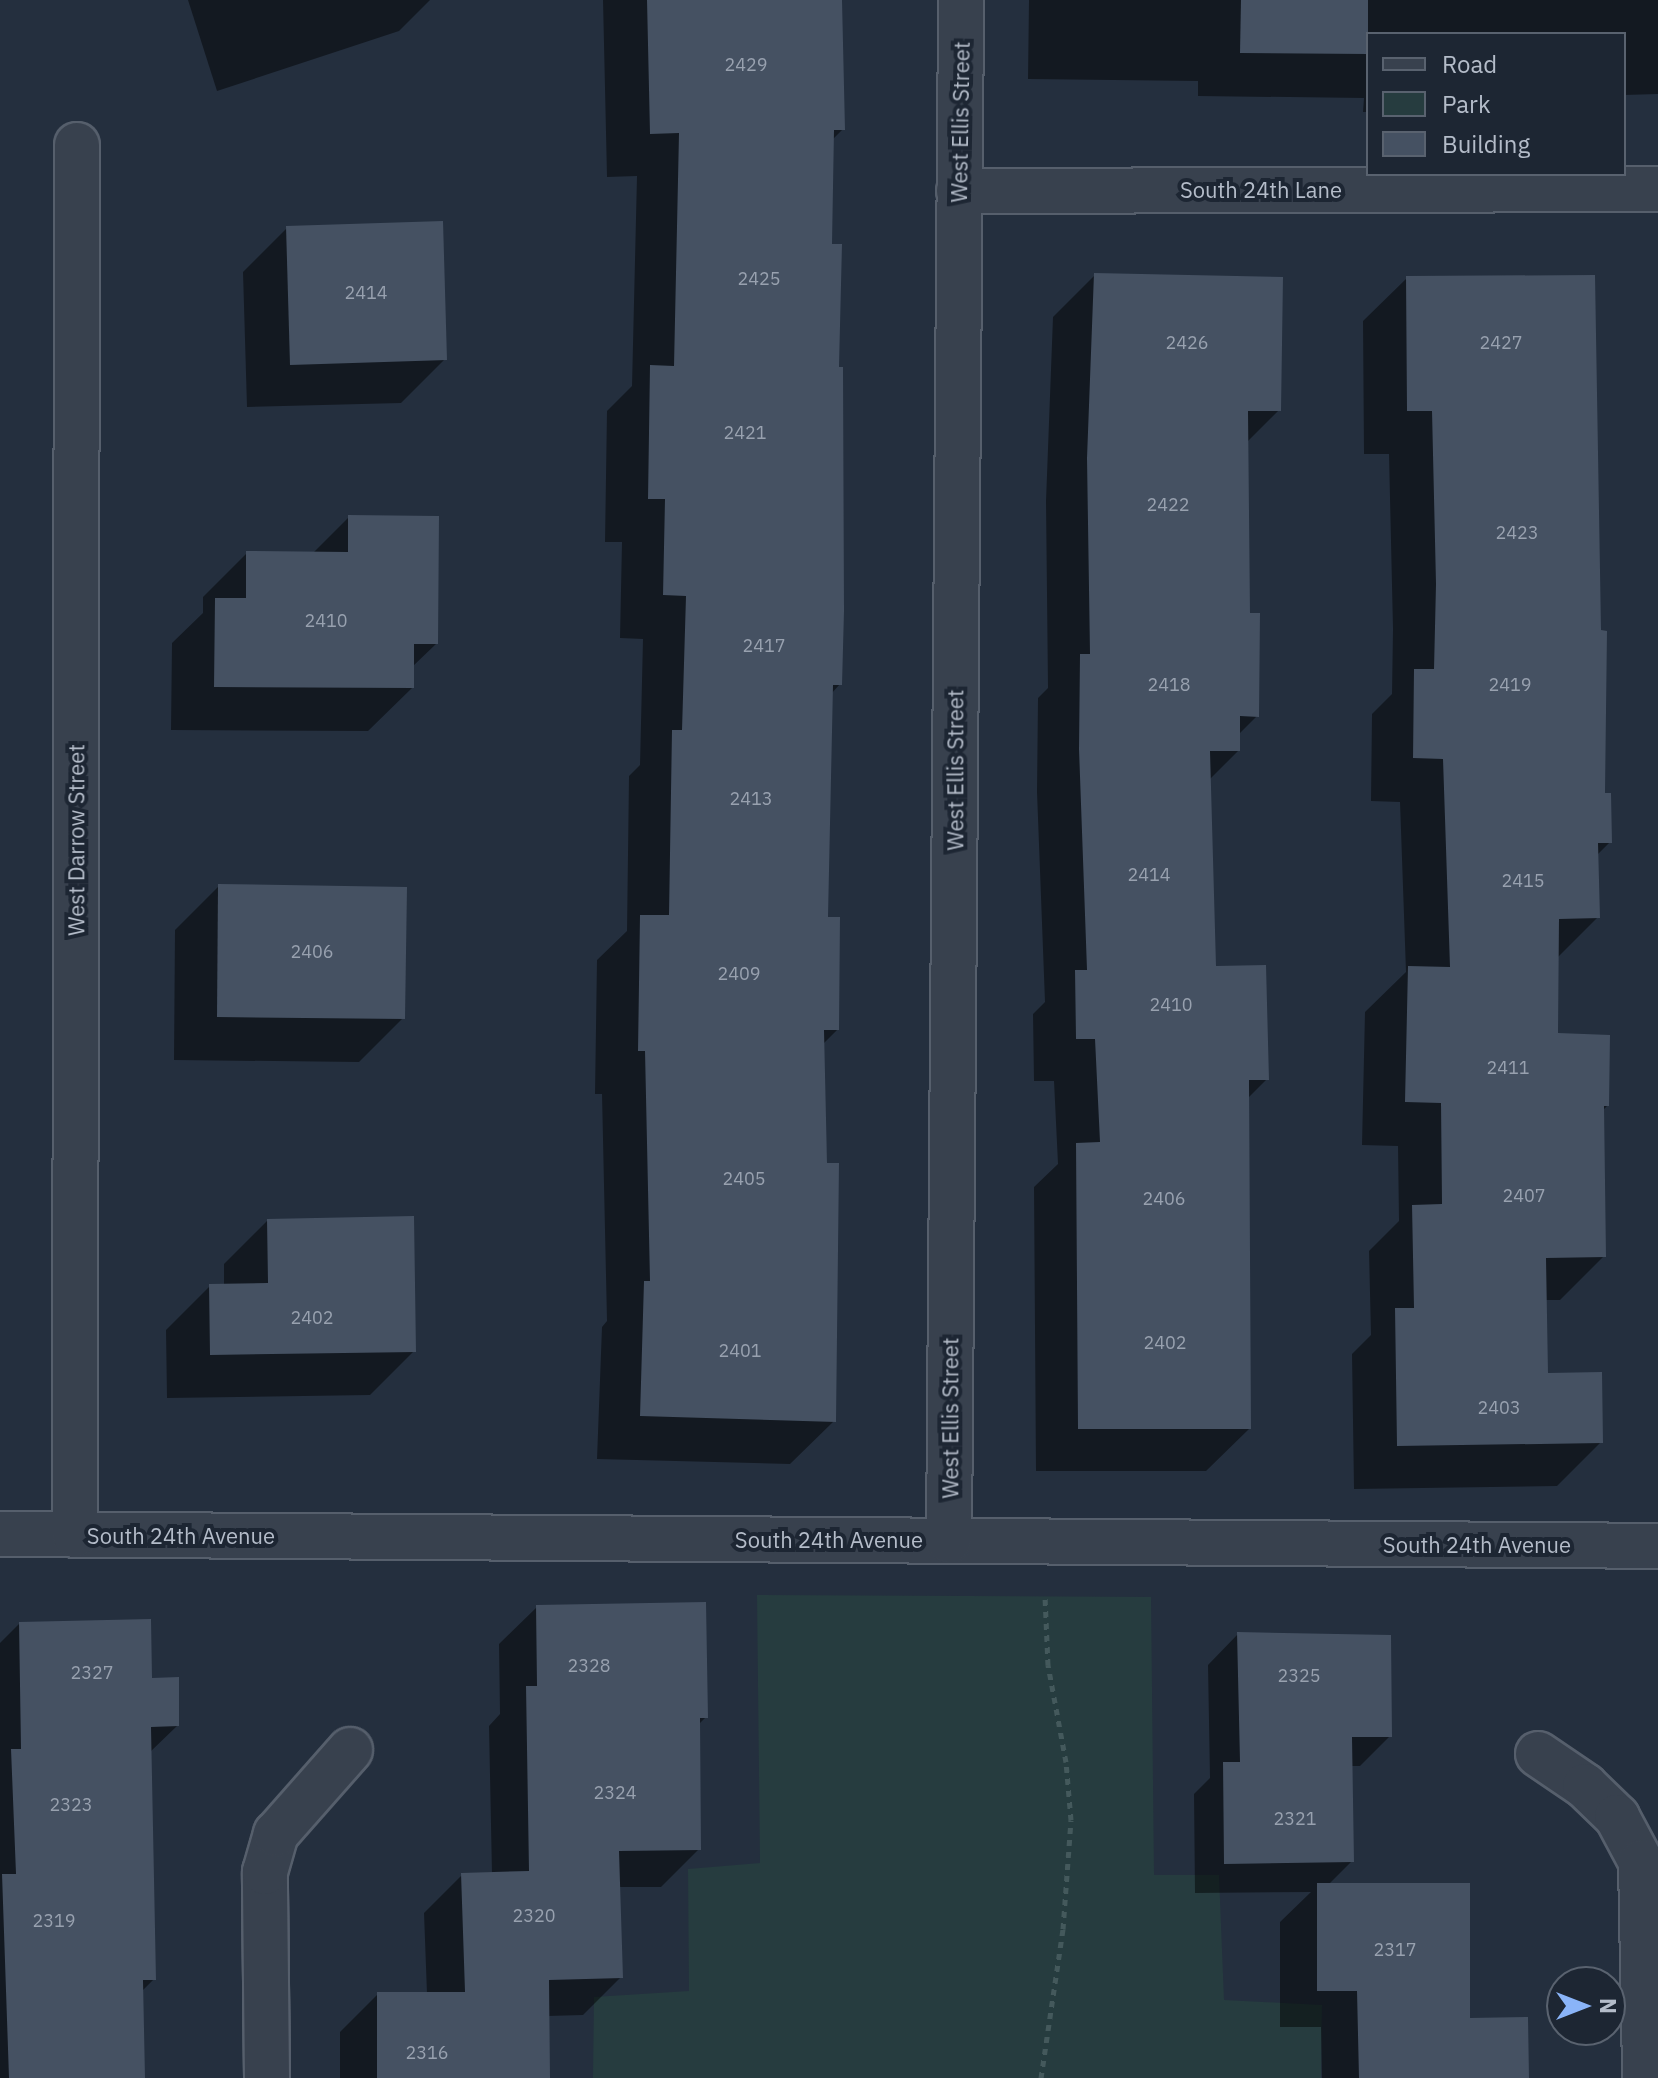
<!DOCTYPE html>
<style>
body{margin:0}
#map{position:relative;width:1658px;height:2078px;overflow:hidden;background:#242f3e;font-family:"IBM Plex Sans",sans-serif}
div>[style]{position:absolute}
.green>*{inset:0;background:#263c3f}
.shadow>*{inset:0;background:#0007}
.building>*{inset:0;background:#455162}
.path>*{height:5px;margin-top:-2.5px;transform-origin:0;background:repeating-linear-gradient(90deg,#44595c 0 6px,transparent 0 12px)}
.roads{filter:drop-shadow(2px 0 #565f6c) drop-shadow(-2px 0 #565f6c) drop-shadow(0 2px #565f6c) drop-shadow(0 -2px #565f6c)}
.minor>*{height:44px;margin:-22px;padding:0 22px;transform-origin:22px;border-radius:22px;background:#38414e}
span{translate:-50% -50%;white-space:nowrap;text-align:center;line-height:1.15;-webkit-text-stroke:8px #1d2633;paint-order:stroke}
.number-label{font-size:18px;color:#98a1af}
.number-label span{-webkit-text-stroke-width:0}
.street-label{font-size:22px;color:#b4bcc9}
.legend{position:absolute;left:1366px;top:32px;width:260px;height:144px;box-sizing:border-box;background:#1d2633;border:2px solid #59626f;margin:0;padding:10px 14px;list-style:none;font-size:24px;color:#b4bcc9}
.legend li{display:flex;align-items:center;gap:16px;height:40px}
.legend b{width:40px;border:2px solid #59626f}
.north{position:absolute;left:1546px;top:1966px;width:80px;height:80px;box-sizing:border-box;background:#1d2633;border:2px solid #59626f;border-radius:50%;rotate:90deg;font-size:22px;font-weight:700;line-height:32px;text-align:center;color:#b4bcc9}
.north::after{content:'';display:block;margin:auto;width:28px;height:36px;background:#8ab4f8;clip-path:polygon(50% 0,100% 100%,50% 72%,0 100%)}
</style>
<div id="map">
<div class="green">
<div style="clip-path:polygon(757px 1595px,1151px 1597px,1154px 1875px,1219px 1875px,1224px 2000px,1322px 2005px,1321px 2078px,593px 2078px,594px 1997px,689px 1991px,688px 1869px,760px 1863px)"></div>
</div>
<div class="shadow">
<div style="clip-path:polygon(188px 0,430px 0,399px 31px,217px 91px)"></div>
<div style="clip-path:polygon(603px 0,840px 0,843px 129px,832px 140px,830px 246px,840px 684px,831px 694px,825px 919px,837px 1030px,823px 1044px,834px 1421px,790px 1464px,597px 1459px,602px 1327px,607px 1321px,602px 1094px,595px 1094px,597px 960px,627px 931px,629px 776px,640px 765px,643px 639px,620px 638px,622px 542px,605px 542px,607px 411px,632px 386px,637px 176px,607px 177px)"></div>
<div style="clip-path:polygon(1029px 0,1658px 0,1658px 94px,1624px 95px,1624px 34px,1368px 34px,1368px 112px,1363px 112px,1364px 98px,1198px 96px,1198px 81px,1028px 79px)"></div>
<div style="clip-path:polygon(287px 228px,445px 359px,401px 403px,247px 407px,243px 272px)"></div>
<div style="clip-path:polygon(1095px 275px,1279px 410px,1247px 442px,1248px 615px,1257px 716px,1238px 735px,1238px 751px,1209px 780px,1214px 968px,1267px 1079px,1247px 1099px,1249px 1429px,1206px 1471px,1036px 1471px,1034px 1187px,1058px 1164px,1054px 1081px,1034px 1081px,1033px 1014px,1045px 1002px,1037px 792px,1038px 698px,1048px 688px,1046px 501px,1053px 317px)"></div>
<div style="clip-path:polygon(1407px 278px,1603px 795px,1610px 842px,1596px 856px,1598px 917px,1557px 958px,1555px 1035px,1607px 1106px,1602px 1111px,1604px 1256px,1560px 1300px,1545px 1300px,1546px 1375px,1601px 1442px,1557px 1486px,1354px 1489px,1352px 1354px,1371px 1335px,1369px 1251px,1399px 1221px,1398px 1146px,1362px 1145px,1365px 1012px,1406px 972px,1400px 802px,1371px 801px,1372px 714px,1392px 694px,1393px 629px,1389px 454px,1364px 454px,1363px 321px)"></div>
<div style="clip-path:polygon(349px 517px,436px 644px,412px 667px,412px 688px,368px 731px,171px 730px,172px 643px,203px 613px,203px 597px,247px 553px,312px 554px)"></div>
<div style="clip-path:polygon(219px 886px,403px 1018px,359px 1062px,174px 1060px,175px 930px)"></div>
<div style="clip-path:polygon(267px 1221px,414px 1351px,370px 1395px,167px 1398px,166px 1330px,210px 1286px,224px 1286px,224px 1264px)"></div>
<div style="clip-path:polygon(537px 1607px,706px 1717px,698px 1725px,699px 1849px,661px 1887px,618px 1887px,621px 1977px,583px 2015px,547px 2016px,548px 2078px,340px 2078px,340px 2032px,378px 1994px,427px 1994px,424px 1913px,462px 1875px,492px 1874px,489px 1726px,500px 1714px,499px 1644px)"></div>
<div style="clip-path:polygon(19px 1624px,150px 1680px,177px 1726px,149px 1753px,154px 1979px,141px 1992px,143px 2078px,0 2078px,0 1643px)"></div>
<div style="clip-path:polygon(1238px 1634px,1390px 1736px,1360px 1766px,1351px 1766px,1352px 1861px,1328px 1885px,1527px 2078px,1322px 2078px,1321px 2027px,1280px 2027px,1280px 1922px,1311px 1892px,1195px 1893px,1194px 1794px,1210px 1778px,1208px 1665px)"></div>
</div>
<div class="building">
<div style="clip-path:polygon(647px 0,842px 0,845px 130px,834px 130px,832px 244px,842px 244px,839px 367px,843px 367px,844px 611px,842px 685px,833px 685px,828px 917px,840px 917px,839px 1030px,824px 1030px,827px 1163px,839px 1163px,836px 1422px,640px 1416px,644px 1281px,650px 1281px,645px 1051px,638px 1051px,640px 915px,669px 915px,672px 730px,682px 730px,686px 596px,663px 595px,665px 499px,648px 499px,650px 365px,674px 366px,679px 133px,650px 134px)"></div>
<div style="clip-path:polygon(1241px 0,1368px 0,1368px 54px,1240px 53px)"></div>
<div style="clip-path:polygon(443px 221px,447px 360px,290px 365px,286px 226px)"></div>
<div style="clip-path:polygon(1094px 273px,1283px 277px,1281px 411px,1248px 411px,1250px 613px,1260px 613px,1259px 717px,1240px 716px,1240px 751px,1210px 751px,1216px 966px,1266px 965px,1269px 1080px,1249px 1080px,1251px 1429px,1078px 1429px,1076px 1143px,1100px 1142px,1095px 1039px,1076px 1039px,1075px 970px,1087px 970px,1079px 749px,1080px 654px,1090px 654px,1087px 458px)"></div>
<div style="clip-path:polygon(1595px 275px,1601px 630px,1607px 631px,1605px 793px,1611px 793px,1612px 843px,1598px 843px,1600px 918px,1559px 919px,1558px 1033px,1610px 1035px,1609px 1106px,1604px 1106px,1606px 1257px,1546px 1258px,1548px 1373px,1602px 1372px,1603px 1443px,1397px 1446px,1395px 1308px,1414px 1308px,1412px 1205px,1442px 1204px,1441px 1103px,1405px 1102px,1408px 966px,1450px 967px,1443px 759px,1413px 758px,1414px 669px,1434px 669px,1436px 584px,1432px 411px,1407px 411px,1406px 276px)"></div>
<div style="clip-path:polygon(348px 515px,439px 516px,438px 644px,414px 644px,414px 688px,214px 687px,215px 598px,246px 598px,246px 551px,348px 552px)"></div>
<div style="clip-path:polygon(218px 884px,407px 887px,405px 1019px,217px 1017px)"></div>
<div style="clip-path:polygon(414px 1216px,416px 1352px,210px 1355px,209px 1284px,268px 1283px,267px 1219px)"></div>
<div style="clip-path:polygon(706px 1602px,708px 1718px,700px 1718px,701px 1850px,619px 1851px,623px 1978px,549px 1980px,550px 2078px,377px 2078px,377px 1992px,465px 1992px,461px 1873px,529px 1871px,526px 1686px,537px 1686px,536px 1605px)"></div>
<div style="clip-path:polygon(151px 1619px,152px 1678px,179px 1677px,179px 1726px,151px 1727px,156px 1980px,143px 1980px,145px 2078px,9px 2078px,2px 1874px,16px 1874px,11px 1749px,21px 1749px,19px 1622px)"></div>
<div style="clip-path:polygon(1237px 1632px,1391px 1635px,1392px 1737px,1352px 1737px,1354px 1862px,1224px 1864px,1223px 1762px,1240px 1762px)"></div>
<div style="clip-path:polygon(1317px 1883px,1470px 1883px,1470px 2018px,1528px 2017px,1529px 2078px,1359px 2078px,1357px 1991px,1317px 1991px)"></div>
</div>
<div class="path">
<div style="left:1041px;top:2078px;width:151px;rotate:-81.6deg"></div>
<div style="left:1063px;top:1929px;width:109px;rotate:-85.8deg"></div>
<div style="left:1071px;top:1820px;width:58px;rotate:-94.9deg"></div>
<div style="left:1066px;top:1762px;width:99px;rotate:-100.5deg"></div>
<div style="left:1048px;top:1665px;width:70px;rotate:-92.5deg"></div>
</div>
<div class="roads">
<div class="minor">
<div style="left:959px;top:191px;width:699px;rotate:-0.16deg"></div>
<div style="left:0;top:1534px;width:1658px;rotate:0.41deg"></div>
<div style="left:75px;top:1535px;width:1390px;rotate:-89.92deg"></div>
<div style="left:949px;top:1541px;width:1541px;rotate:-89.55deg"></div>
<div style="left:1538px;top:1754px;width:57px;rotate:34.2deg"></div>
<div style="left:1585px;top:1786px;width:45px;rotate:44.1deg"></div>
<div style="left:1617px;top:1817px;width:51px;rotate:61.9deg"></div>
<div style="left:1641px;top:1862px;width:216px;rotate:88.9deg"></div>
<div style="left:267px;top:2078px;width:206px;rotate:-90.6deg"></div>
<div style="left:265px;top:1872px;width:40px;rotate:-74deg"></div>
<div style="left:276px;top:1834px;width:112px;rotate:-48.6deg"></div>
</div>
</div>
<div class="number-label">
<span style="left:746px;top:65px">2429</span>
<span style="left:759px;top:279px">2425</span>
<span style="left:366px;top:293px">2414</span>
<span style="left:1187px;top:343px">2426</span>
<span style="left:1501px;top:343px">2427</span>
<span style="left:745px;top:433px">2421</span>
<span style="left:1168px;top:505px">2422</span>
<span style="left:1517px;top:533px">2423</span>
<span style="left:326px;top:621px">2410</span>
<span style="left:764px;top:646px">2417</span>
<span style="left:1169px;top:685px">2418</span>
<span style="left:1510px;top:685px">2419</span>
<span style="left:751px;top:799px">2413</span>
<span style="left:1149px;top:875px">2414</span>
<span style="left:1523px;top:881px">2415</span>
<span style="left:312px;top:952px">2406</span>
<span style="left:739px;top:974px">2409</span>
<span style="left:1171px;top:1005px">2410</span>
<span style="left:1508px;top:1068px">2411</span>
<span style="left:744px;top:1179px">2405</span>
<span style="left:1524px;top:1196px">2407</span>
<span style="left:1164px;top:1199px">2406</span>
<span style="left:312px;top:1318px">2402</span>
<span style="left:1165px;top:1343px">2402</span>
<span style="left:740px;top:1351px">2401</span>
<span style="left:1499px;top:1408px">2403</span>
<span style="left:589px;top:1666px">2328</span>
<span style="left:92px;top:1673px">2327</span>
<span style="left:1299px;top:1676px">2325</span>
<span style="left:615px;top:1793px">2324</span>
<span style="left:71px;top:1805px">2323</span>
<span style="left:1295px;top:1819px">2321</span>
<span style="left:534px;top:1916px">2320</span>
<span style="left:54px;top:1921px">2319</span>
<span style="left:1395px;top:1950px">2317</span>
<span style="left:427px;top:2053px">2316</span>
</div>
<div class="street-label">
<span style="left:960px;top:122px;rotate:-89deg">West Ellis Street</span>
<span style="left:1261px;top:190px">South 24th Lane</span>
<span style="left:955px;top:770px;rotate:-90deg">West Ellis Street</span>
<span style="left:76px;top:840px;rotate:-90deg">West Darrow Street</span>
<span style="left:950px;top:1418px;rotate:-90deg">West Ellis Street</span>
<span style="left:181px;top:1536px">South 24th Avenue</span>
<span style="left:829px;top:1540px">South 24th Avenue</span>
<span style="left:1477px;top:1545px">South 24th Avenue</span>
</div>
<ul class="legend">
<li><b style="height:10px;background:#38414e"></b>Road</li>
<li><b style="height:22px;background:#263c3f"></b>Park</li>
<li><b style="height:22px;background:#455162"></b>Building</li>
</ul>
<div class="north">N</div>
</div>
